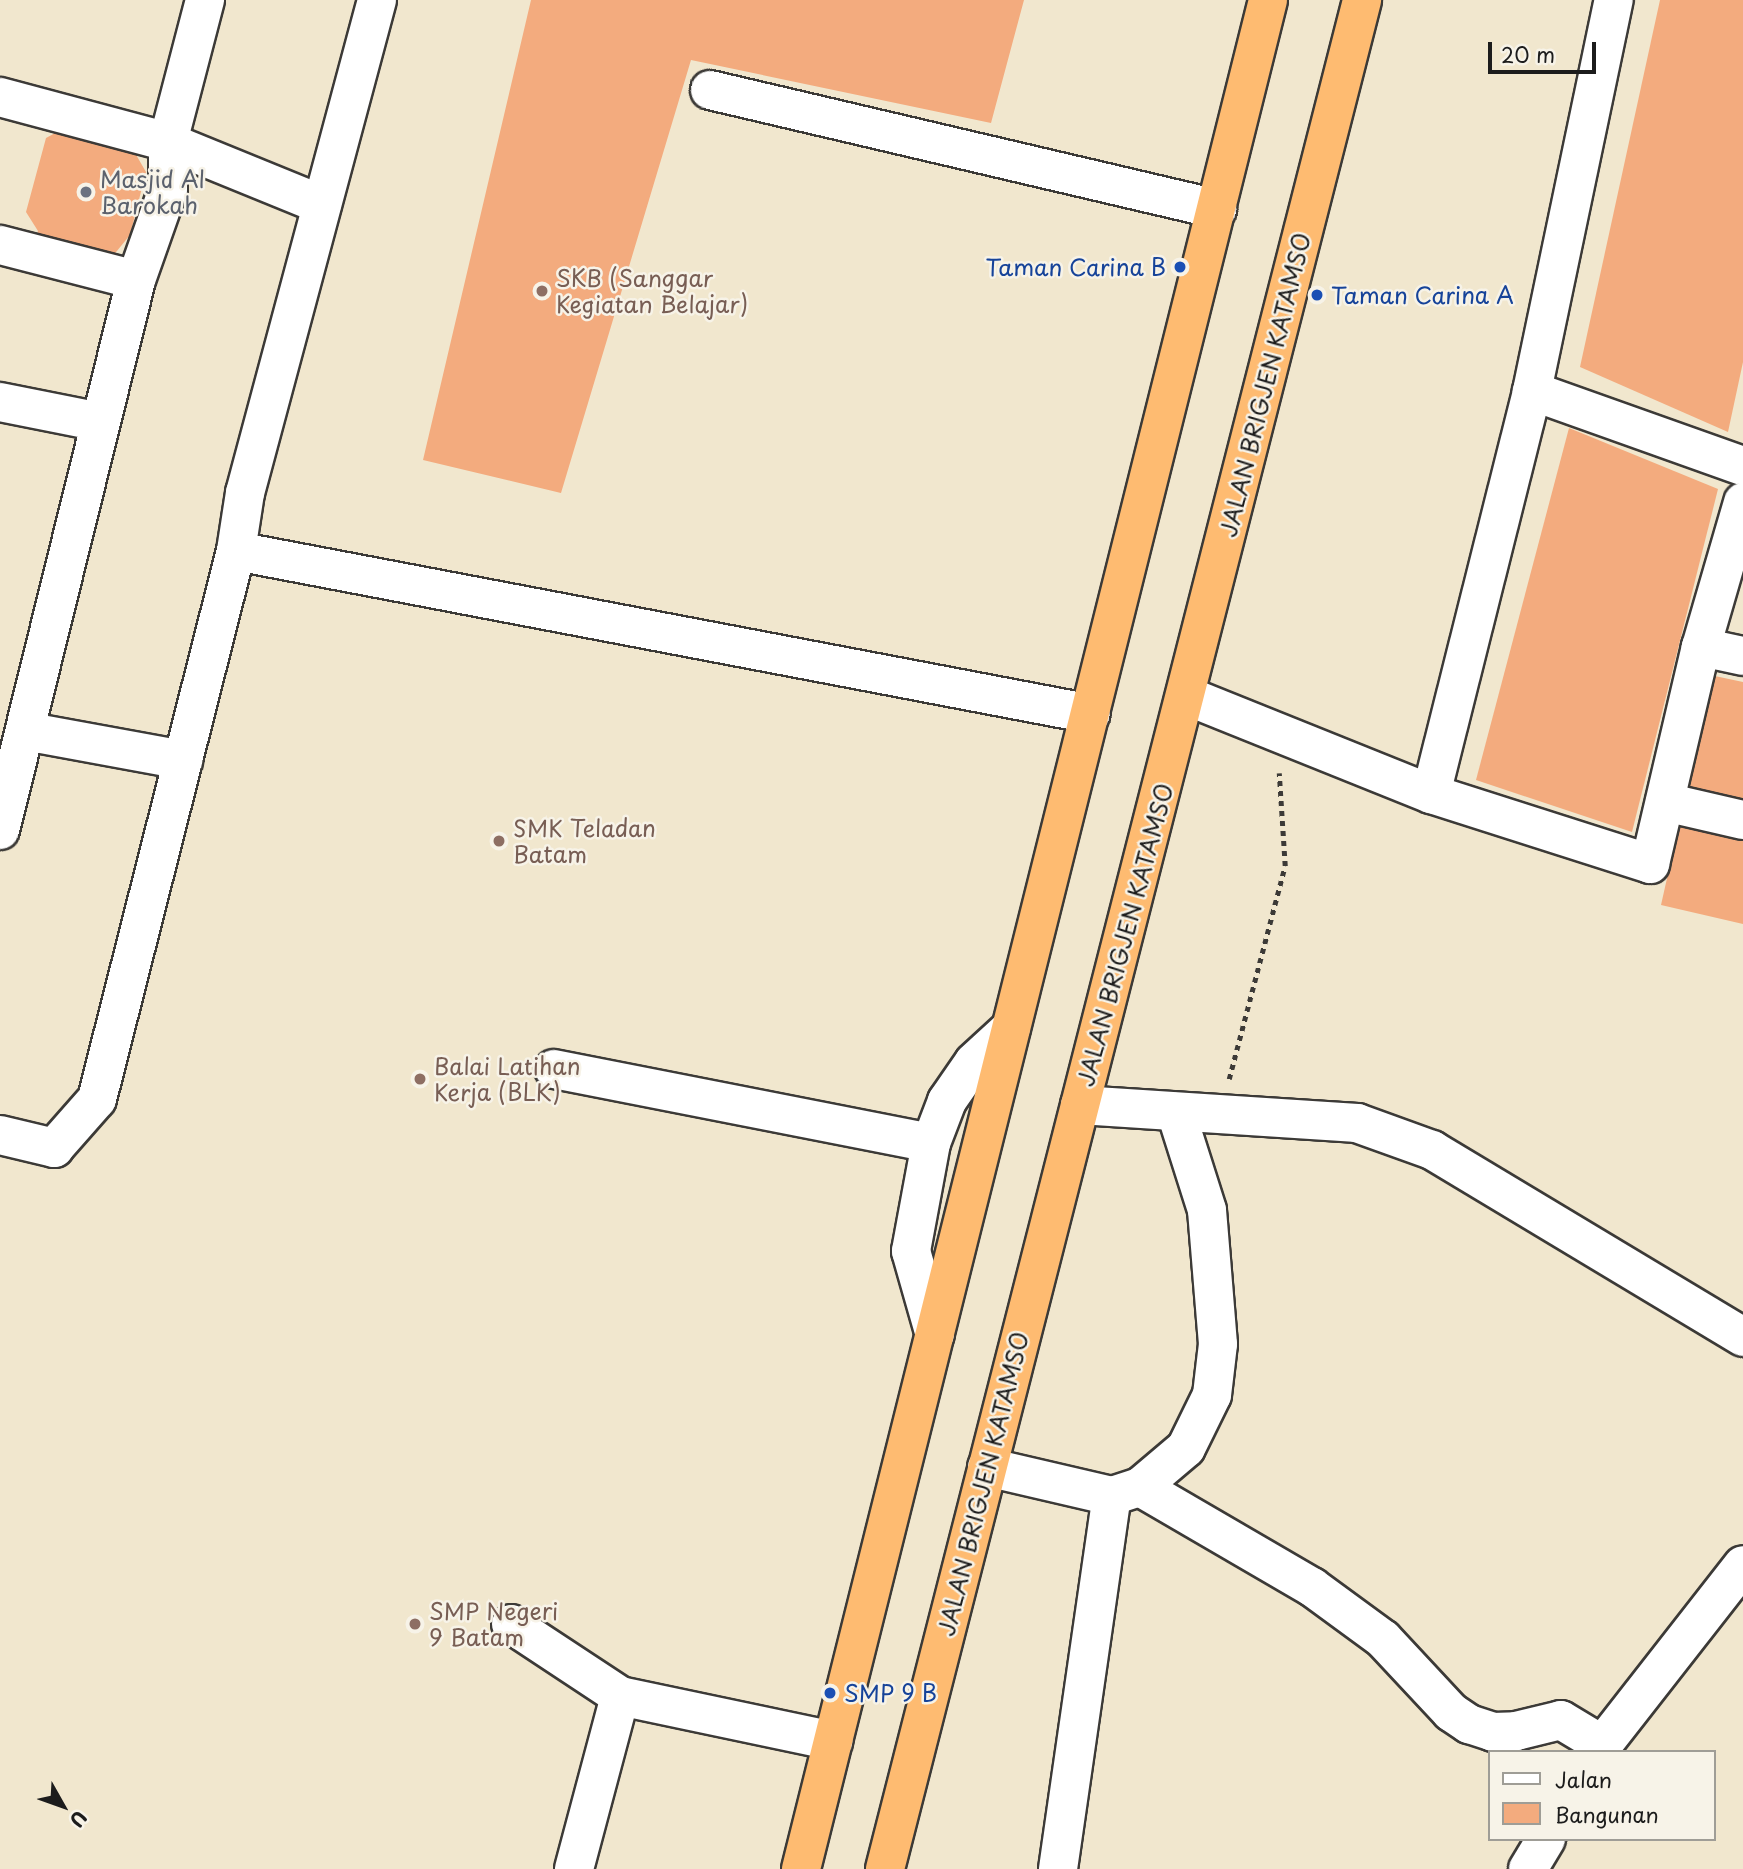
<!DOCTYPE html>
<style>
body{margin:0}
#map{position:relative;width:1743px;height:1869px;overflow:hidden;background:#f1e7ce;font-family:"Playpen Sans",sans-serif}
div>[style]{position:absolute}
.building>*{inset:0;background:#f3ab7e}
.path>*{height:4.5px;margin-top:-2.25px;transform-origin:0;background:repeating-linear-gradient(90deg,#3c3a37 0 5px,transparent 0 10px)}
.roads{filter:drop-shadow(2px 0 #3c3a37) drop-shadow(-2px 0 #3c3a37) drop-shadow(0 2px #3c3a37) drop-shadow(0 -2px #3c3a37)}
.minor>*{height:38px;margin:-19px;padding:0 19px;transform-origin:19px;border-radius:19px;background:#fff}
.highway>*{height:38px;margin:-19px;padding:0 19px;transform-origin:19px;border-radius:19px;background:#febb71}
.dots>*{width:19px;height:19px;translate:-50% -50%;box-sizing:border-box;border:4px solid #f7f3e8;border-radius:50%}
span{translate:-50% -50%;white-space:nowrap;text-align:center;line-height:1.15;-webkit-text-stroke:5px #f7f3e8;paint-order:stroke}
.worship-label{font-size:23px;color:#5b616d}
.left{translate:0 -50%;text-align:left}
.transit-label{font-size:23px;color:#164399}
.right{translate:-100% -50%;text-align:right}
.education-label{font-size:23px;color:#785e54}
.street-label{font-size:23px;color:#1c1c1c}
.legend{position:absolute;left:1488px;top:1750px;width:228px;height:91px;box-sizing:border-box;background:#f7f3e8;border:2px solid #9f9d96;margin:0;padding:9px 12px;list-style:none;font-size:21px;color:#1c1c1c}
.legend li{display:flex;align-items:center;gap:14px;height:35px}
.legend b{width:35px;border:2px solid #9f9d96}
.north{position:absolute;left:28px;top:1771px;width:70px;height:70px;-webkit-text-stroke:5px #f7f3e8;paint-order:stroke;rotate:130deg;font-size:19px;font-weight:700;line-height:28px;text-align:center;color:#1c1c1c}
.north::after{content:'';display:block;margin:auto;width:24px;height:32px;background:#1c1c1c;clip-path:polygon(50% 0,100% 100%,50% 72%,0 100%)}
.scale{position:absolute;left:1488px;top:42px;width:108px;height:32px;box-sizing:border-box;border:4px solid #1c1c1c;border-top:0;padding-left:9px;font-size:21px;line-height:24px;white-space:nowrap;color:#1c1c1c;-webkit-text-stroke:5px #f7f3e8;paint-order:stroke}
</style>
<div id="map">
<div class="building">
<div style="clip-path:polygon(531px 0,1024px 0,991px 123px,691px 60px,561px 493px,423px 460px)"></div>
<div style="clip-path:polygon(1660px 0,1743px 0,1743px 362px,1728px 432px,1580px 367px)"></div>
<div style="clip-path:polygon(70px 125px,127px 139px,146px 172px,130px 235px,103px 268px,31px 249px,38px 231px,26px 212px,46px 138px)"></div>
<div style="clip-path:polygon(1569px 428px,1718px 489px,1632px 832px,1476px 780px)"></div>
<div style="clip-path:polygon(1710px 675px,1743px 682px,1743px 802px,1685px 790px)"></div>
<div style="clip-path:polygon(1679px 825px,1743px 840px,1743px 924px,1661px 905px)"></div>
</div>
<div class="path">
<div style="left:1229px;top:1079px;width:220px;rotate:-75.3deg"></div>
<div style="left:1285px;top:866px;width:93px;rotate:-93.7deg"></div>
</div>
<div class="roads">
<div class="minor">
<div style="left:710px;top:90px;width:521px;rotate:13.21deg"></div>
<div style="left:0;top:97px;width:174px;rotate:15deg"></div>
<div style="left:168px;top:142px;width:166px;rotate:22.2deg"></div>
<div style="left:0;top:245px;width:140px;rotate:14.4deg"></div>
<div style="left:1532px;top:391px;width:224px;rotate:19.6deg"></div>
<div style="left:0;top:402px;width:102px;rotate:11.3deg"></div>
<div style="left:236px;top:551px;width:870px;rotate:10.79deg"></div>
<div style="left:1701px;top:647px;width:43px;rotate:12.1deg"></div>
<div style="left:1187px;top:696px;width:263px;rotate:21.9deg"></div>
<div style="left:1431px;top:794px;width:230px;rotate:17.7deg"></div>
<div style="left:1650px;top:864px;width:223px;rotate:-76.8deg"></div>
<div style="left:1701px;top:647px;width:151px;rotate:-73.8deg"></div>
<div style="left:25px;top:731px;width:161px;rotate:10.4deg"></div>
<div style="left:1431px;top:794px;width:415px;rotate:-75.9deg"></div>
<div style="left:1532px;top:391px;width:400px;rotate:-78.2deg"></div>
<div style="left:1665px;top:802px;width:80px;rotate:13deg"></div>
<div style="left:0;top:830px;width:567px;rotate:-76.11deg"></div>
<div style="left:136px;top:280px;width:96px;rotate:-70.6deg"></div>
<div style="left:168px;top:189px;width:47px;rotate:-90deg"></div>
<div style="left:168px;top:142px;width:147px;rotate:-75.4deg"></div>
<div style="left:554px;top:1069px;width:384px;rotate:11.1deg"></div>
<div style="left:931px;top:1143px;width:110px;rotate:100.5deg"></div>
<div style="left:911px;top:1251px;width:87px;rotate:74.1deg"></div>
<div style="left:1080px;top:1105px;width:278px;rotate:3.7deg"></div>
<div style="left:1357px;top:1123px;width:80px;rotate:19.8deg"></div>
<div style="left:1432px;top:1150px;width:363px;rotate:31deg"></div>
<div style="left:0;top:1135px;width:56px;rotate:13.5deg"></div>
<div style="left:54px;top:1148px;width:65px;rotate:-48.7deg"></div>
<div style="left:97px;top:1099px;width:565px;rotate:-75.77deg"></div>
<div style="left:236px;top:551px;width:59px;rotate:-81.2deg"></div>
<div style="left:245px;top:493px;width:510px;rotate:-75.01deg"></div>
<div style="left:931px;top:1143px;width:45px;rotate:-69.1deg"></div>
<div style="left:947px;top:1101px;width:47px;rotate:-55.3deg"></div>
<div style="left:974px;top:1062px;width:50px;rotate:-42.6deg"></div>
<div style="left:987px;top:1467px;width:128px;rotate:13.1deg"></div>
<div style="left:1112px;top:1496px;width:29px;rotate:-18deg"></div>
<div style="left:1140px;top:1487px;width:60px;rotate:-40.3deg"></div>
<div style="left:1186px;top:1448px;width:59px;rotate:-63.9deg"></div>
<div style="left:1212px;top:1395px;width:51px;rotate:-83.3deg"></div>
<div style="left:1218px;top:1344px;width:134px;rotate:-94.7deg"></div>
<div style="left:1207px;top:1210px;width:103px;rotate:-107.6deg"></div>
<div style="left:1140px;top:1487px;width:199px;rotate:30.2deg"></div>
<div style="left:1312px;top:1587px;width:88px;rotate:36.2deg"></div>
<div style="left:1383px;top:1639px;width:100px;rotate:47deg"></div>
<div style="left:1451px;top:1712px;width:22px;rotate:34deg"></div>
<div style="left:1469px;top:1724px;width:25px;rotate:18deg"></div>
<div style="left:1493px;top:1732px;width:23px;rotate:-2deg"></div>
<div style="left:1516px;top:1731px;width:46px;rotate:-13.7deg"></div>
<div style="left:1561px;top:1720px;width:47px;rotate:31deg"></div>
<div style="left:511px;top:1624px;width:131px;rotate:33.4deg"></div>
<div style="left:1597px;top:1752px;width:237px;rotate:-52deg"></div>
<div style="left:574px;top:1869px;width:179px;rotate:-75.1deg"></div>
<div style="left:620px;top:1696px;width:218px;rotate:11.9deg"></div>
<div style="left:1058px;top:1869px;width:377px;rotate:-81.8deg"></div>
<div style="left:1528px;top:1869px;width:35px;rotate:-59deg"></div>
</div>
<div class="highway">
<div style="left:801px;top:1869px;width:1926px;rotate:-75.97deg"></div>
<div style="left:885px;top:1869px;width:1929px;rotate:-75.68deg"></div>
</div>
</div>
<div class="dots">
<div style="left:86px;top:192px;background:#6b7280"></div>
<div style="left:1180px;top:267px;background:#1a4fb4"></div>
<div style="left:542px;top:291px;background:#8d6e63"></div>
<div style="left:1317px;top:295px;background:#1a4fb4"></div>
<div style="left:499px;top:841px;background:#8d6e63"></div>
<div style="left:420px;top:1079px;background:#8d6e63"></div>
<div style="left:415px;top:1624px;background:#8d6e63"></div>
<div style="left:830px;top:1693px;background:#1a4fb4"></div>
</div>
<div class="worship-label">
<span class="left" style="left:100px;top:192px">Masjid Al<br>Barokah</span>
</div>
<div class="transit-label">
<span class="right" style="left:1166px;top:267px">Taman Carina B</span>
<span class="left" style="left:1331px;top:295px">Taman Carina A</span>
<span class="left" style="left:844px;top:1693px">SMP 9 B</span>
</div>
<div class="education-label">
<span class="left" style="left:556px;top:291px">SKB (Sanggar<br>Kegiatan Belajar)</span>
<span class="left" style="left:513px;top:841px">SMK Teladan<br>Batam</span>
<span class="left" style="left:434px;top:1079px">Balai Latihan<br>Kerja (BLK)</span>
<span class="left" style="left:429px;top:1624px">SMP Negeri<br>9 Batam</span>
</div>
<div class="street-label">
<span style="left:1265px;top:385px;rotate:-76deg">JALAN BRIGJEN KATAMSO</span>
<span style="left:1125px;top:935px;rotate:-75deg">JALAN BRIGJEN KATAMSO</span>
<span style="left:983px;top:1484px;rotate:-76deg">JALAN BRIGJEN KATAMSO</span>
</div>
<ul class="legend">
<li><b style="height:9px;background:#fff"></b>Jalan</li>
<li><b style="height:19px;background:#f3ab7e"></b>Bangunan</li>
</ul>
<div class="north">U</div>
<div class="scale">20 m</div>
</div>
